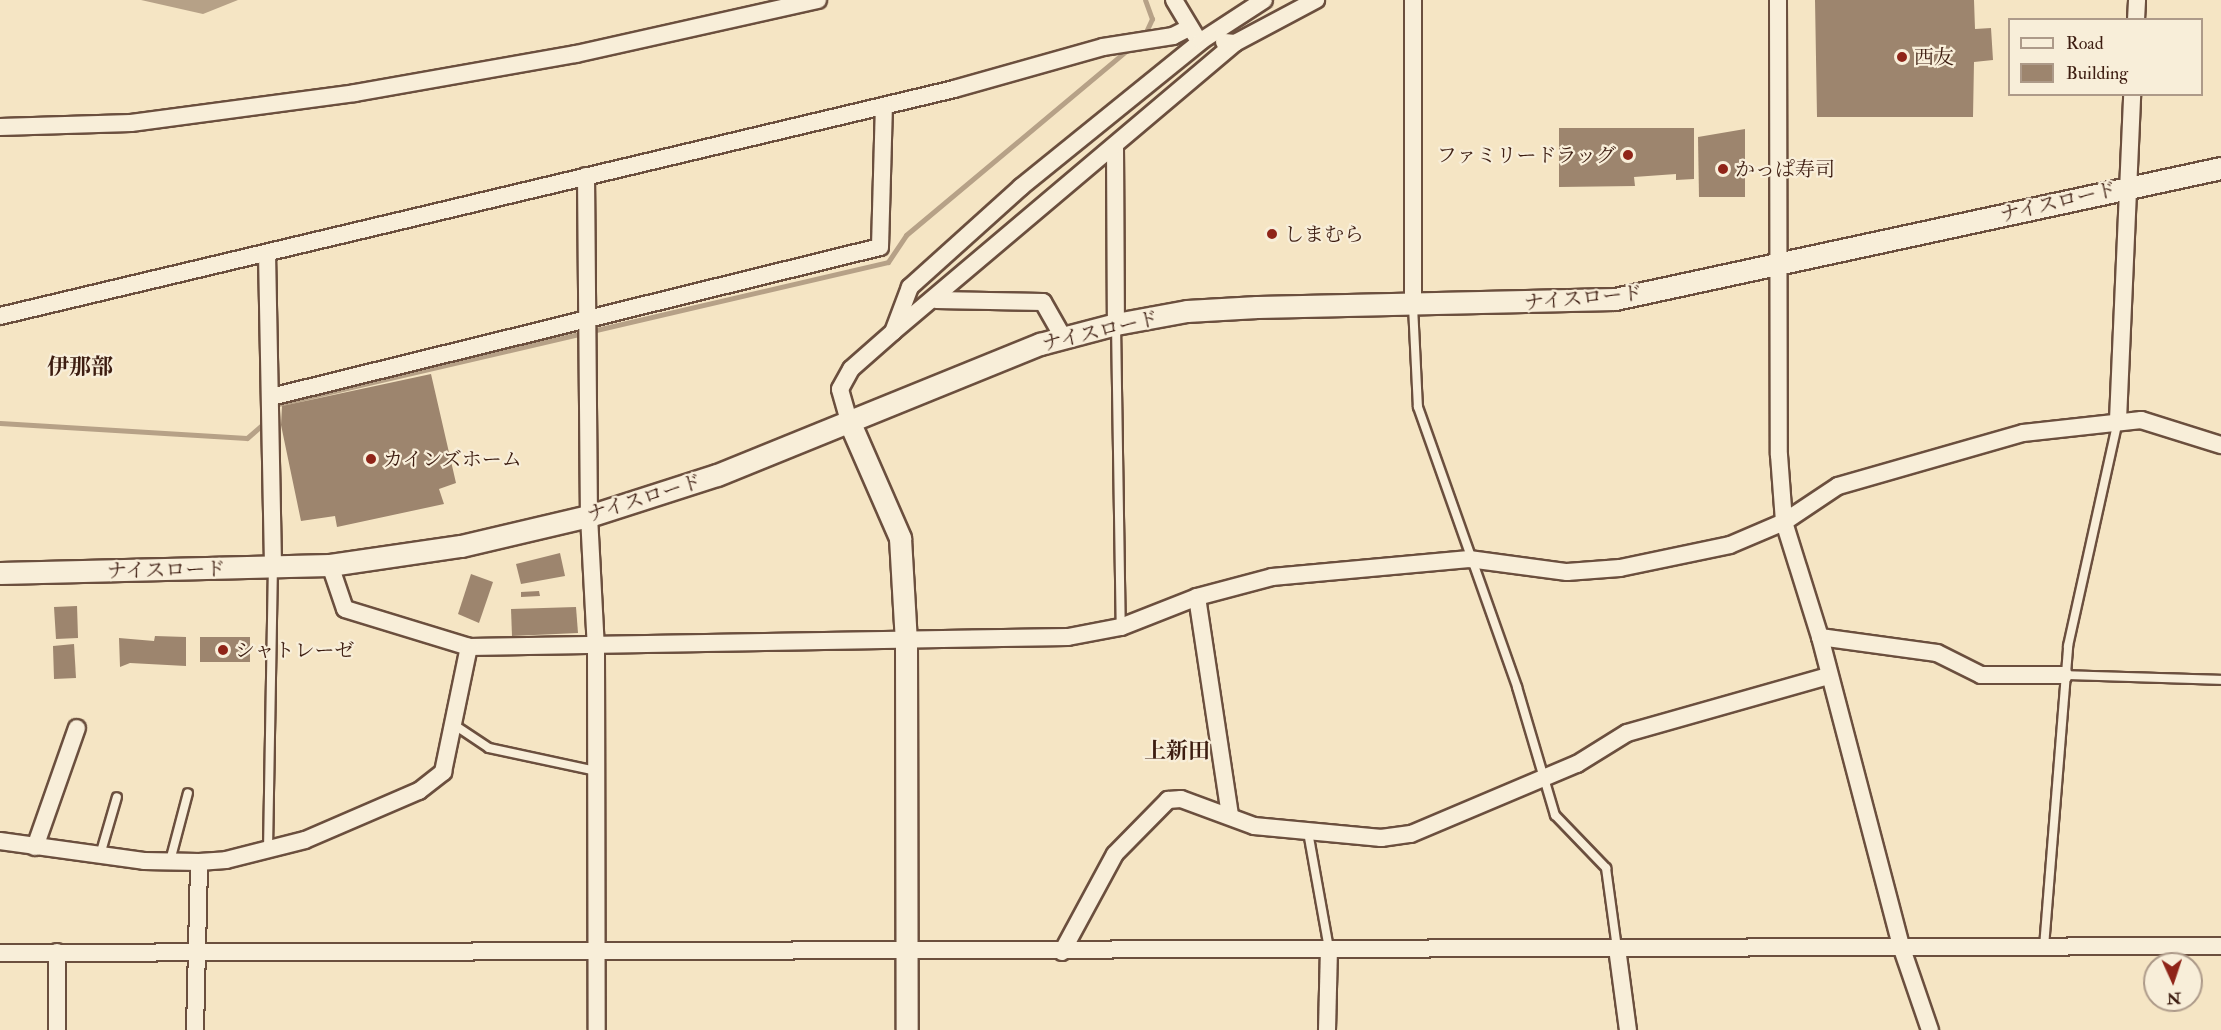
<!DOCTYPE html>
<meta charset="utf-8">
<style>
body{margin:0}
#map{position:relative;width:2221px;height:1030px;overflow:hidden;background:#f5e5c4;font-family:"IM FELL Double Pica","Noto Serif JP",serif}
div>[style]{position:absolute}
.water>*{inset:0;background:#b6a187}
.stream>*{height:5px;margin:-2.5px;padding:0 2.5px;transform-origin:2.5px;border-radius:2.5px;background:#b6a187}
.building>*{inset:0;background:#9d856e}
.roads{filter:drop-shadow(2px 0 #6b4f3e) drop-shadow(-2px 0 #6b4f3e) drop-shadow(0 2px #6b4f3e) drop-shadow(0 -2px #6b4f3e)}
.service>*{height:8px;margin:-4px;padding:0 4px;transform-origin:4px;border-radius:4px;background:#f8eed9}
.minor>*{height:16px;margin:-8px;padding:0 8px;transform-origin:8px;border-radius:8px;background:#f8eed9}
.tertiary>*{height:21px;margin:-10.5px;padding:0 10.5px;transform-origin:10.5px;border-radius:10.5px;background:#f8eed9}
.dots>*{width:16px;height:16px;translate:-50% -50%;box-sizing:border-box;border:3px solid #f8eed9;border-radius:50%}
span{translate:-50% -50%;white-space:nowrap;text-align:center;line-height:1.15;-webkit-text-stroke:4.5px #f8eed9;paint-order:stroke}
.poi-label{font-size:20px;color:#3d1d11}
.left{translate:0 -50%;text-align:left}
.right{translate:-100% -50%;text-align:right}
.street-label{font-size:20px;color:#3d1d11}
.quarter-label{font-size:22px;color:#3d1d11;font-weight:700}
.legend{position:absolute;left:2008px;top:18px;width:195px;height:78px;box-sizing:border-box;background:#f8eed9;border:2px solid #ad9a89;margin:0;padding:8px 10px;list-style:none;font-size:18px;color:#3d1d11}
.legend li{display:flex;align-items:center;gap:12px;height:30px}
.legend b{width:30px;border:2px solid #ad9a89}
.north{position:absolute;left:2143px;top:952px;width:60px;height:60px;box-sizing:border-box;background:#f8eed9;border:2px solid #ad9a89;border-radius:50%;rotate:177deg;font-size:16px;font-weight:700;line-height:24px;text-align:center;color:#3d1d11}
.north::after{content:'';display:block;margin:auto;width:21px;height:27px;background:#8f2418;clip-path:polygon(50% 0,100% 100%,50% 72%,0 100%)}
</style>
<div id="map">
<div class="water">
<div style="clip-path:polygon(141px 0,238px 0,203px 14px)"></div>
</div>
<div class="stream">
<div style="left:1144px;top:36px;width:19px;rotate:-65deg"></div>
<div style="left:1152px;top:19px;width:20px;rotate:-110deg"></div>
<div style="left:278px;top:404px;width:626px;rotate:-13.1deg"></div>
<div style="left:888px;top:262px;width:32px;rotate:-56deg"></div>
<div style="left:906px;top:235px;width:292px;rotate:-39.9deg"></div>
<div style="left:0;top:423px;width:247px;rotate:3.5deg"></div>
<div style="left:247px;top:438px;width:23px;rotate:-41deg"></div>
</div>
<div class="building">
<div style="clip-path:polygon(1815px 0,1974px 0,1975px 29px,1991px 28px,1993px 60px,1974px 62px,1973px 117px,1817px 117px)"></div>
<div style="clip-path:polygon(1559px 128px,1694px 128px,1694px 179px,1676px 180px,1676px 174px,1634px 177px,1635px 186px,1559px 187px)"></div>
<div style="clip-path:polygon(1745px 129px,1745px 197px,1699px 197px,1698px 137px)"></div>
<div style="clip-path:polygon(431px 374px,456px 483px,439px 489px,444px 504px,337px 527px,335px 516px,301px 521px,281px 425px,282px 406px)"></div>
<div style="clip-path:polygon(560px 553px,565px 576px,521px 584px,516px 564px)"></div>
<div style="clip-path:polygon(471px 574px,493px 582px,479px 623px,458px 614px)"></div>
<div style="clip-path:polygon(539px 591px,540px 596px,521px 597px,521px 592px)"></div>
<div style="clip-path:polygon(77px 606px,78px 638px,56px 639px,54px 607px)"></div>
<div style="clip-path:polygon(576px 607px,578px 633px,512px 636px,511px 609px)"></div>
<div style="clip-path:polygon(155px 636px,186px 637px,186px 666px,130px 663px,120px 667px,119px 638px,154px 641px)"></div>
<div style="clip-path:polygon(200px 637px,250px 637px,250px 662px,200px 662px)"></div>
<div style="clip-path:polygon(74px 644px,76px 678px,54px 679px,53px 646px)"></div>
</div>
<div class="roads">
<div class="service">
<div style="left:1413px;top:306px;width:101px;rotate:87.2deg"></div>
<div style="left:1418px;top:407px;width:297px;rotate:70.5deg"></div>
<div style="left:1517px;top:687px;width:134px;rotate:73.5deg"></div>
<div style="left:1555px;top:815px;width:74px;rotate:46.1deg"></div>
<div style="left:1606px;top:868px;width:81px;rotate:82.2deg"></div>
<div style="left:1116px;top:324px;width:303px;rotate:89.1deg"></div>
<div style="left:2064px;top:675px;width:157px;rotate:1.8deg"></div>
<div style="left:453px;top:724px;width:43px;rotate:33.7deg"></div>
<div style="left:489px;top:748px;width:109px;rotate:12.1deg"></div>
<div style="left:1308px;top:832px;width:119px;rotate:79.8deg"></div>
<div style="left:268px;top:850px;width:282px;rotate:-89deg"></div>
<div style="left:100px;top:855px;width:60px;rotate:-73.7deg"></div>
<div style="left:170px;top:861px;width:70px;rotate:-75.2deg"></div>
<div style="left:2044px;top:947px;width:302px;rotate:-85.4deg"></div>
<div style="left:2068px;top:646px;width:231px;rotate:-77.5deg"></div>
</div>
<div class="minor">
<div style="left:1174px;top:0;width:41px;rotate:59deg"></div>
<div style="left:1778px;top:0;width:455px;rotate:89.9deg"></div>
<div style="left:1779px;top:455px;width:67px;rotate:85.7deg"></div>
<div style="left:1784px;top:522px;width:121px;rotate:72.6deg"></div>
<div style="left:1820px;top:637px;width:319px;rotate:75.3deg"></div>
<div style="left:1901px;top:946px;width:89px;rotate:71deg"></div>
<div style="left:2136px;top:20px;width:20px;rotate:-87deg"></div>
<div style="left:1224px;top:42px;width:11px;rotate:5deg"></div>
<div style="left:1235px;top:43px;width:92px;rotate:-28deg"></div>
<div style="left:0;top:127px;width:131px;rotate:-1.7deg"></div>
<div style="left:131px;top:123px;width:226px;rotate:-7.6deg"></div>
<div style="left:355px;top:93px;width:224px;rotate:-10deg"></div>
<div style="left:576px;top:54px;width:248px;rotate:-12.6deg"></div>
<div style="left:1115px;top:146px;width:178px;rotate:89.7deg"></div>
<div style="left:586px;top:176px;width:340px;rotate:89.5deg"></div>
<div style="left:589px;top:516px;width:132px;rotate:87deg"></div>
<div style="left:596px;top:648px;width:382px;rotate:89.9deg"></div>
<div style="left:267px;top:253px;width:315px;rotate:88.9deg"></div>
<div style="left:936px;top:300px;width:107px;rotate:1.1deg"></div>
<div style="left:1043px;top:302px;width:40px;rotate:60.3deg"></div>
<div style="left:1413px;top:306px;width:306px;rotate:-90deg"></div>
<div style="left:0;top:316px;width:981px;rotate:-13.38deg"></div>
<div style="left:954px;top:89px;width:155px;rotate:-15.7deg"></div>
<div style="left:1103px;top:47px;width:71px;rotate:-8.9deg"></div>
<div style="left:1173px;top:36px;width:18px;rotate:-27deg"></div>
<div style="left:893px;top:332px;width:448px;rotate:-40.2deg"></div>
<div style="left:271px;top:397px;width:627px;rotate:-13.84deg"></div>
<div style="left:880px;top:247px;width:141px;rotate:-88.4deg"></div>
<div style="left:2118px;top:420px;width:326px;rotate:-87.5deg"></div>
<div style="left:849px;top:421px;width:33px;rotate:-106deg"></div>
<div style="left:840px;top:389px;width:23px;rotate:-61deg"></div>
<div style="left:851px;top:369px;width:56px;rotate:-41.4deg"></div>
<div style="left:893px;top:332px;width:48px;rotate:-69.3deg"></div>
<div style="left:910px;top:287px;width:149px;rotate:-42deg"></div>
<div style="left:1021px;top:187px;width:232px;rotate:-39deg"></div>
<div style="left:1201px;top:41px;width:75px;rotate:-33.1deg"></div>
<div style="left:330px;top:565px;width:46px;rotate:71.2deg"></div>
<div style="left:345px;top:609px;width:130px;rotate:17deg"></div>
<div style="left:469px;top:647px;width:599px;rotate:-0.96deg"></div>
<div style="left:1068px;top:637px;width:54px;rotate:-10.7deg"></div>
<div style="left:1121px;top:627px;width:82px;rotate:-21.5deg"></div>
<div style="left:1197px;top:597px;width:78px;rotate:-14.9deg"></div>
<div style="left:1272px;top:577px;width:198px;rotate:-5.2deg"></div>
<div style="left:1469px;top:559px;width:99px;rotate:7.6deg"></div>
<div style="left:1567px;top:572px;width:53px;rotate:-4.3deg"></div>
<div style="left:1620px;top:568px;width:112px;rotate:-11.8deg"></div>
<div style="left:1730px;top:545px;width:59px;rotate:-23.1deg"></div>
<div style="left:1784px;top:522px;width:65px;rotate:-33.7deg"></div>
<div style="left:1838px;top:486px;width:192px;rotate:-16deg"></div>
<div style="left:2023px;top:433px;width:119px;rotate:-6.3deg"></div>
<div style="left:2141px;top:420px;width:84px;rotate:17.4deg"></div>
<div style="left:1197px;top:597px;width:221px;rotate:81.4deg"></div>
<div style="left:1820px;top:637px;width:118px;rotate:7.8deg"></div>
<div style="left:1937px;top:653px;width:49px;rotate:26.6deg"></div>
<div style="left:1981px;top:675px;width:83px"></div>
<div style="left:0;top:841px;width:145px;rotate:7.9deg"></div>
<div style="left:144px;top:861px;width:55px;rotate:1deg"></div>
<div style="left:199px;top:862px;width:27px;rotate:-4deg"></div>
<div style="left:226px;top:860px;width:81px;rotate:-14.2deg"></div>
<div style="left:305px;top:840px;width:124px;rotate:-23.3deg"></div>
<div style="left:419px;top:791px;width:31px;rotate:-38deg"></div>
<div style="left:443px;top:772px;width:128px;rotate:-78.3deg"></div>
<div style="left:35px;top:847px;width:126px;rotate:-70.6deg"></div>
<div style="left:1617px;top:948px;width:83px;rotate:82.4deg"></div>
<div style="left:1062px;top:952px;width:111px;rotate:-61.6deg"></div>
<div style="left:1115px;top:854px;width:76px;rotate:-45.5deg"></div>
<div style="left:1168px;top:800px;width:13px;rotate:-4deg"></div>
<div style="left:1181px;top:799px;width:78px;rotate:20.3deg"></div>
<div style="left:1254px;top:826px;width:128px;rotate:5.4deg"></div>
<div style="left:1381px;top:838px;width:30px;rotate:-8deg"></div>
<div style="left:1411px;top:834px;width:180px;rotate:-22.9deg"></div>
<div style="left:1577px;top:764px;width:59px;rotate:-31.8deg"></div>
<div style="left:1627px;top:733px;width:210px;rotate:-15.8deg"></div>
<div style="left:0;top:953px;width:2221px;rotate:-0.18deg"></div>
<div style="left:57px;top:1030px;width:78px;rotate:-90deg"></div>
<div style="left:195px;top:1030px;width:168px;rotate:-88.6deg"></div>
<div style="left:1327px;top:1030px;width:81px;rotate:-88.6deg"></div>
</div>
<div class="tertiary">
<div style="left:849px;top:421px;width:128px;rotate:66.4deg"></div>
<div style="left:900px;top:538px;width:103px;rotate:86.7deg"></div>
<div style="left:906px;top:641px;width:389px;rotate:89.9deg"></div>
<div style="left:0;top:573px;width:330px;rotate:-1.4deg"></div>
<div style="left:330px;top:565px;width:132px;rotate:-8.3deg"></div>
<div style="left:461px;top:546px;width:131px;rotate:-13.2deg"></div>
<div style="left:589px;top:516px;width:134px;rotate:-17.8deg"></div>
<div style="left:717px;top:475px;width:349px;rotate:-22.1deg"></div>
<div style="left:1040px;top:344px;width:79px;rotate:-14.7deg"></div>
<div style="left:1116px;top:324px;width:72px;rotate:-10.4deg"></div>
<div style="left:1187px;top:311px;width:70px;rotate:-3.3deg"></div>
<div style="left:1257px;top:307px;width:358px;rotate:-1.3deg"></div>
<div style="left:1615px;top:299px;width:620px;rotate:-12.2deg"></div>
</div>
</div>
<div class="dots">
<div style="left:1902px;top:57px;background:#8f2418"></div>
<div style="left:1628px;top:155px;background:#8f2418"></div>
<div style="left:1723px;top:169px;background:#8f2418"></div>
<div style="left:1272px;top:234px;background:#8f2418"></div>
<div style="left:371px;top:459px;background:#8f2418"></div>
<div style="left:223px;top:650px;background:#8f2418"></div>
</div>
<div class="poi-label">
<span class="left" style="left:1914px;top:57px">西友</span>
<span class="right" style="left:1616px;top:155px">ファミリードラッグ</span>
<span class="left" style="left:1735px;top:169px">かっぱ寿司</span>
<span class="left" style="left:1284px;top:234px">しまむら</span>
<span class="left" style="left:383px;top:459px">カインズホーム</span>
<span class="left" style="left:235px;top:650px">シャトレーゼ</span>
</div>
<div class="street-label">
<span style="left:2058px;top:202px;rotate:-13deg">ナイスロード</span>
<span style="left:1583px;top:298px;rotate:-5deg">ナイスロード</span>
<span style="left:1100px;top:331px;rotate:-13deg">ナイスロード</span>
<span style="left:644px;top:498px;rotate:-17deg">ナイスロード</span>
<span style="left:166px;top:570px;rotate:-1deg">ナイスロード</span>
</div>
<div class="quarter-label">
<span style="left:80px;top:368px">伊那部</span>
<span style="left:1177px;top:752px">上新田</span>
</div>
<ul class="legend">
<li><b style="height:8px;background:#f8eed9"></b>Road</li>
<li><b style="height:16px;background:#9d856e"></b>Building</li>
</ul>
<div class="north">N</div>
</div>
